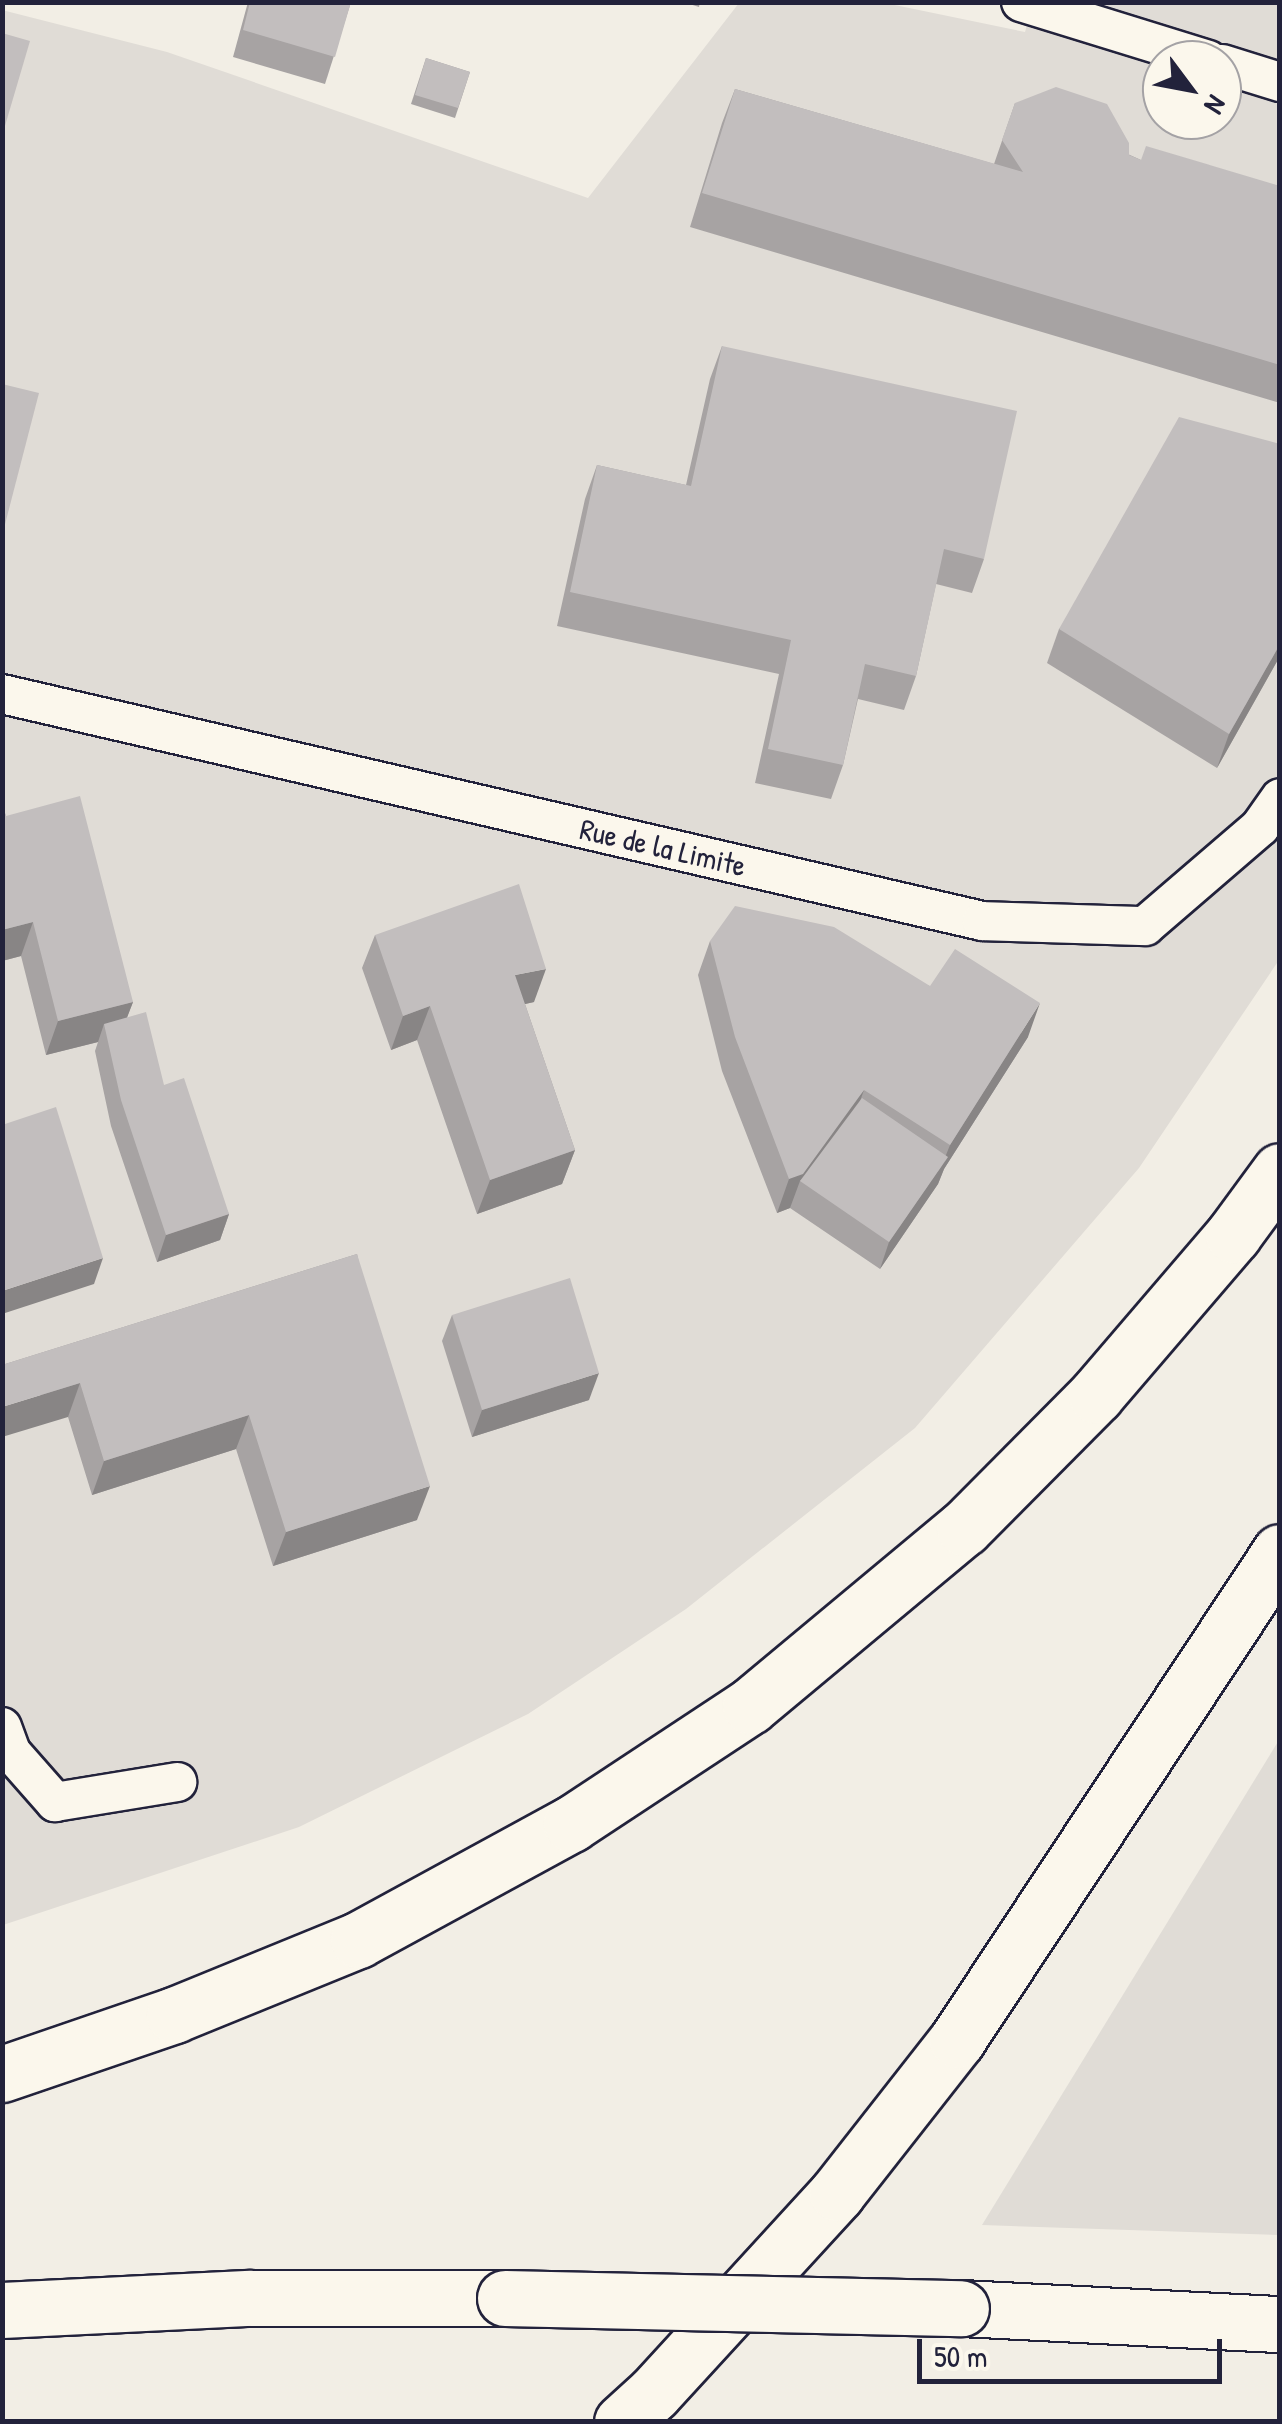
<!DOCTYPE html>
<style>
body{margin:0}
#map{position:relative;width:1282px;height:2424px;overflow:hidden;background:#f2eee5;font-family:"Patrick Hand",sans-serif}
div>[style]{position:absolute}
.built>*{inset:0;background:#e0dcd6}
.roads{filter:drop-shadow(2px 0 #22223b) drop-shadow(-2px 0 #22223b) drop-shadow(0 2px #22223b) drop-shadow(0 -2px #22223b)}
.street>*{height:38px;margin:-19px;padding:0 19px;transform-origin:19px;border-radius:19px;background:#fbf7ec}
.highway>*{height:55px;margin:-27.5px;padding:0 27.5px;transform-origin:27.5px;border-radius:27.5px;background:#fbf7ec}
.bridges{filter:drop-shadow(2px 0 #22223b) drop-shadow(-2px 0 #22223b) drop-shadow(0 2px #22223b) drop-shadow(0 -2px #22223b)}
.highway-bridge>*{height:55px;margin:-27.5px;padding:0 27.5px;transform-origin:27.5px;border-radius:27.5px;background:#fbf7ec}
.wall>*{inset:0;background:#a7a3a3}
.shaded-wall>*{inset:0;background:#888585}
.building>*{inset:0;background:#c2bebe}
span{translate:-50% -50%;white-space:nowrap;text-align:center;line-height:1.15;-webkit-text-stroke:9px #fbf7ec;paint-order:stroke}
.street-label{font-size:30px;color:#22223b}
.frame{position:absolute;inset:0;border:5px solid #22223b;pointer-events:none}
.north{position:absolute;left:1142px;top:40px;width:100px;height:100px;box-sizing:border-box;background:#fbf7ec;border:2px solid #a4a2a5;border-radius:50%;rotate:122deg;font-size:28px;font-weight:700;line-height:40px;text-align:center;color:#22223b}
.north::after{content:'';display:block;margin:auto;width:35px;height:45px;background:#22223b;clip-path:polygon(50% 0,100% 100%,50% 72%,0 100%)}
.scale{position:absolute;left:917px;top:2339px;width:305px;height:45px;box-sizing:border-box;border:5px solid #22223b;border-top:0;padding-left:12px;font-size:30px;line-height:35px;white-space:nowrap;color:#22223b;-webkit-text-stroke:8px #fbf7ec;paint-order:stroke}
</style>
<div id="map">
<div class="built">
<div style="clip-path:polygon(evenodd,739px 3px,885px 3px,1025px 32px,1033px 3px,1279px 3px,1279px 960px,1139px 1168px,915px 1428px,686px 1609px,528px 1714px,299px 1827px,3px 1925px,2px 10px,167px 52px,588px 198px,739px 3px,1162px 60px,1222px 60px,1222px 120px,1162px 120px,1162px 60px)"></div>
<div style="clip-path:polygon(1279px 1740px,1279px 2235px,982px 2225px)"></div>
</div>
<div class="roads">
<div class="street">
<div style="left:1021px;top:2px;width:196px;rotate:17.2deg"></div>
<div style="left:1222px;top:64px;width:61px;rotate:17.2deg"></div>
<div style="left:2px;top:694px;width:1006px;rotate:13.04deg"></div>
<div style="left:982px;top:921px;width:163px;rotate:1.8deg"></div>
<div style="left:1145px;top:926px;width:152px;rotate:-40.7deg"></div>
<div style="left:1260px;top:827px;width:35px;rotate:-55deg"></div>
<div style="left:2px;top:1727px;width:27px;rotate:70deg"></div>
<div style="left:11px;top:1752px;width:67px;rotate:48.7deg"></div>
<div style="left:55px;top:1802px;width:124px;rotate:-9.3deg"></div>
</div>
<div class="highway">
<div style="left:2px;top:2074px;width:182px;rotate:-18.9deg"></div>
<div style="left:174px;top:2015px;width:199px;rotate:-22.2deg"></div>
<div style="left:358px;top:1940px;width:243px;rotate:-28.6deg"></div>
<div style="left:571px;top:1824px;width:214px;rotate:-33.4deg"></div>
<div style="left:750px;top:1706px;width:278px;rotate:-39.8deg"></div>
<div style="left:964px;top:1528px;width:187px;rotate:-45.2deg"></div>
<div style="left:1096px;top:1395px;width:211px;rotate:-49.4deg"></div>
<div style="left:1233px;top:1235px;width:79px;rotate:-53.7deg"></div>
<div style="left:961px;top:2308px;width:319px;rotate:2.9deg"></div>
<div style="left:2px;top:2310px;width:249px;rotate:-2.8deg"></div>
<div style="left:251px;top:2298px;width:254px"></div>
<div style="left:622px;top:2422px;width:43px;rotate:-42.2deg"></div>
<div style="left:654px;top:2393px;width:271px;rotate:-47.5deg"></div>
<div style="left:837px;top:2193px;width:194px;rotate:-51.9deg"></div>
<div style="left:957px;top:2040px;width:585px;rotate:-56.5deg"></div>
</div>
</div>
<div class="bridges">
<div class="highway-bridge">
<div style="left:505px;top:2298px;width:456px;rotate:1.3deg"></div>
</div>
</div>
<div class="wall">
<div style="clip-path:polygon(248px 2px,351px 2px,325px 84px,233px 57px)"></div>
<div style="clip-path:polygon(683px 2px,700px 2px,699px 7px)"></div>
<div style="clip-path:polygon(426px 58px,470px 72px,455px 118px,411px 104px)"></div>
<div style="clip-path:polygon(735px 89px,994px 164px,1015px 103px,1141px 160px,1280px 186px,1280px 403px,690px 227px,722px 123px)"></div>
<div style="clip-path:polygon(722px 346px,984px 559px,972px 593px,936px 584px,916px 676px,904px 710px,858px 699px,843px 765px,831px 799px,755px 783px,779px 674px,557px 626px,585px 499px,597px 465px,686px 485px,710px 379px)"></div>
<div style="clip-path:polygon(1280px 444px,1280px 656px,1217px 768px,1047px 663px,1059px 629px)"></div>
<div style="clip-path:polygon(2px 804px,6px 816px,133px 1002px,127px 1017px,229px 1214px,220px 1240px,157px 1262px,111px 1126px,95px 1051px,98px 1042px,46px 1055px,21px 956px,2px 961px)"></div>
<div style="clip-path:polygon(375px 935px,534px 1002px,525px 1004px,575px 1150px,562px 1184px,477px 1214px,417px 1040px,391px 1050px,362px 968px)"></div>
<div style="clip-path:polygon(710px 941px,930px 986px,1028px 1037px,944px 1169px,938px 1184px,880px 1269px,790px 1208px,777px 1213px,722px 1071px,698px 975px)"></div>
<div style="clip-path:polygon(357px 1254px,417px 1520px,273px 1566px,236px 1449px,92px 1495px,68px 1417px,2px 1365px)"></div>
<div style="clip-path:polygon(452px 1315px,589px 1400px,472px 1437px,442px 1341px)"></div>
</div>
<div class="shaded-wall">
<div style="clip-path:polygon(1280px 644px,1280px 656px,1217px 768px,1229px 734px)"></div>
<div style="clip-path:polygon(33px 922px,21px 956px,2px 961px,2px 930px)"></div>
<div style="clip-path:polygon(546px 969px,534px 1002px,503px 1009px,515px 975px)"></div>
<div style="clip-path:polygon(133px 1002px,120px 1036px,104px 1024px,98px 1042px,46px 1055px,58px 1021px)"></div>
<div style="clip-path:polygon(1040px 1003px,1028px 1037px,944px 1169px,938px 1184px,880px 1269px,889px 1242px,942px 1165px,950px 1145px)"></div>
<div style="clip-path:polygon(430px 1006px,417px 1040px,391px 1050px,403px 1016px)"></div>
<div style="clip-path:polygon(864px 1090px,852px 1124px,800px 1181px,790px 1208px,777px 1213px,789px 1179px)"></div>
<div style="clip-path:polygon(575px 1150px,562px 1184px,477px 1214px,490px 1180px)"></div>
<div style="clip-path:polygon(229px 1214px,220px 1240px,157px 1262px,166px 1235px)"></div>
<div style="clip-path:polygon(103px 1258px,94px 1284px,2px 1314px,2px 1291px)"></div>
<div style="clip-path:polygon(599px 1373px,589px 1400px,472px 1437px,482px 1410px)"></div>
<div style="clip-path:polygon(80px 1383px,68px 1417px,2px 1437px,2px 1407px)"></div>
<div style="clip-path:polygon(249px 1415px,236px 1449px,92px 1495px,104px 1461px)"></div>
<div style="clip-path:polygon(430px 1486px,417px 1520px,273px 1566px,286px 1532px)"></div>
</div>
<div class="building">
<div style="clip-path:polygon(250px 2px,351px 2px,335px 57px,243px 30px)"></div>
<div style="clip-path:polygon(2px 33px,30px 41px,2px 136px)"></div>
<div style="clip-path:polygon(426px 58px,470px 72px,458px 108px,415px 95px)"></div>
<div style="clip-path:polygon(1056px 87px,1107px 104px,1129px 143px,1129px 155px,1141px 160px,1146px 146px,1280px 186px,1280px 365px,702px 193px,735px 89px,1023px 172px,1002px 140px,1015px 103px)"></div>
<div style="clip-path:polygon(722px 346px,1017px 411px,984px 559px,944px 549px,916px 676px,865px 664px,843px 765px,768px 749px,791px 640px,570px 592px,597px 465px,691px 486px)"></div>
<div style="clip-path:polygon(2px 384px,39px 393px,2px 536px)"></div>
<div style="clip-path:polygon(1179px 417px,1280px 444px,1280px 644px,1229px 734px,1059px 629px)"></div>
<div style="clip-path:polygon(80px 796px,133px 1002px,58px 1021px,33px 922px,2px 930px,2px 804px,6px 816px)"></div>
<div style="clip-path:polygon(519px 884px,546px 969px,515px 975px,575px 1150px,490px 1180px,430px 1006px,403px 1016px,375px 935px)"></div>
<div style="clip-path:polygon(735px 906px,834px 927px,930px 986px,955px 949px,1040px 1003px,950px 1145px,864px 1090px,803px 1174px,789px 1179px,735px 1037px,710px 941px)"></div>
<div style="clip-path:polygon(146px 1012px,164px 1085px,184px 1078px,229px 1214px,166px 1235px,121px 1100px,104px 1024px)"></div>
<div style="clip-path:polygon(862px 1098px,948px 1157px,889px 1242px,800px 1181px)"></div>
<div style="clip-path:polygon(56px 1107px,103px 1258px,2px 1291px,2px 1125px)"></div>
<div style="clip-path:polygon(357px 1254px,430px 1486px,286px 1532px,249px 1415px,104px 1461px,80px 1383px,2px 1407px,2px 1365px)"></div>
<div style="clip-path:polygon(570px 1278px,599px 1373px,482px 1410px,452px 1315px)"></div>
</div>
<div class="street-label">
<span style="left:663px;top:847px;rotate:13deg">Rue de la Limite</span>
</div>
<div class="frame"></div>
<div class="north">N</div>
<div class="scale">50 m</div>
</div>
